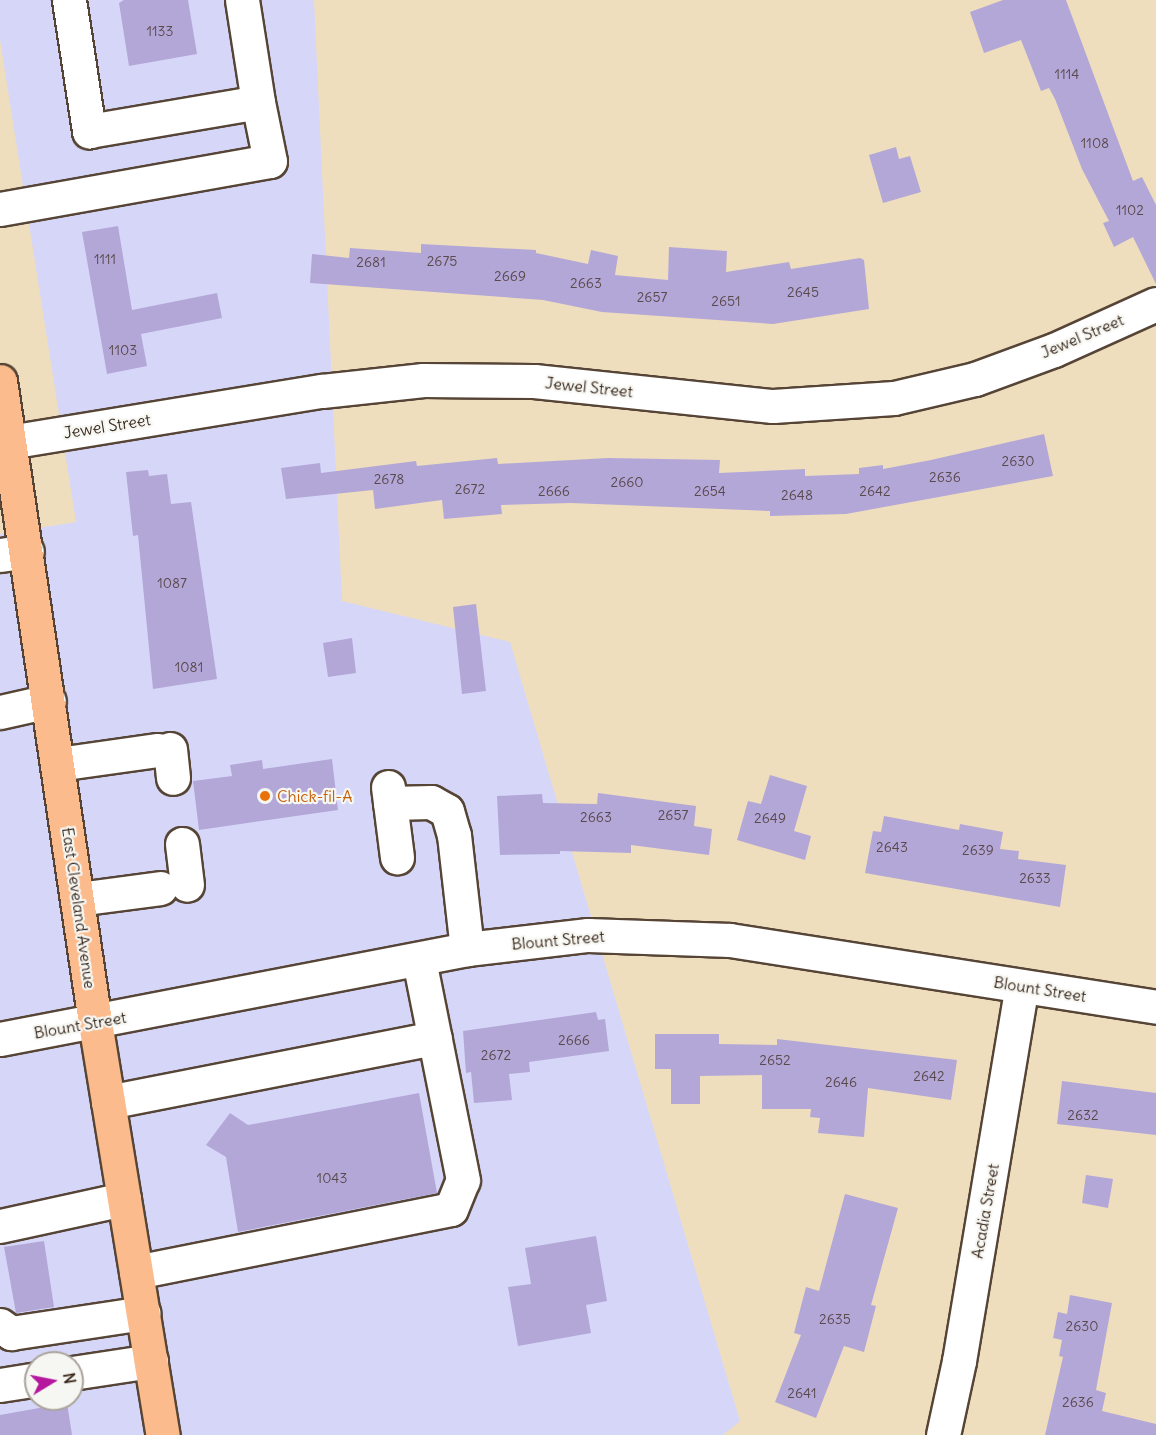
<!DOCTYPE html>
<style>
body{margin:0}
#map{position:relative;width:1156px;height:1435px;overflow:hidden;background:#eedebd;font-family:Delius,sans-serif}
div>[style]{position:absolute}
.built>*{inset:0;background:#d6d7f8}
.building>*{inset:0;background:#b3a7d8}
.roads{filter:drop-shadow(2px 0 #564536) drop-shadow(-2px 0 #564536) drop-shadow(0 2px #564536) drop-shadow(0 -2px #564536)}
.minor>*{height:33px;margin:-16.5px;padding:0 16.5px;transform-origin:16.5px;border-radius:16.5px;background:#fff}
.major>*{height:33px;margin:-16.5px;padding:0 16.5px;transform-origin:16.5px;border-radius:16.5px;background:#fbbb8c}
.dots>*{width:16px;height:16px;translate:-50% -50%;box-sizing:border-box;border:3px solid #f6f6f2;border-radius:50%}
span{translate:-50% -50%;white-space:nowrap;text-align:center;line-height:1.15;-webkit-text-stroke:4.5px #f6f6f2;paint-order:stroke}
.number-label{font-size:14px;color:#59494c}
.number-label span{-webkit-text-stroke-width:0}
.street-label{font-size:16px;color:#3b2a1e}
.food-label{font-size:16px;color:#c56008}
.left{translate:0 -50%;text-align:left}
.north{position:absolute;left:24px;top:1351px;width:60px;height:60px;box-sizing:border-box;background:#f6f6f2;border:2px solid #aba49d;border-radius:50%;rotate:80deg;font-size:16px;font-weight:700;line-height:24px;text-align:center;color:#3b2a1e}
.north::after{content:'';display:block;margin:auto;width:21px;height:27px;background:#b5179e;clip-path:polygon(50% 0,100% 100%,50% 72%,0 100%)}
</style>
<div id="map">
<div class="built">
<div style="clip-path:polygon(evenodd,0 0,314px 0,342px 601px,510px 642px,740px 1421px,723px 1435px,0 1435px,0 534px,76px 522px,0 40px,0 0,36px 1363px,72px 1363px,72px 1399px,36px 1399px,36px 1363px)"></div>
</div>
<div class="building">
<div style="clip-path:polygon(124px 0,188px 0,197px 54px,129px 66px,119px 3px)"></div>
<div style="clip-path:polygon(1003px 0,1066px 0,1133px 181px,1142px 177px,1156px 205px,1156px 284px,1133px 237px,1114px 247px,1103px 223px,1109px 221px,1082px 169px,1055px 99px,1049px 88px,1041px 91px,1021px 40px,984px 53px,970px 12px)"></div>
<div style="clip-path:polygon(896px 147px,899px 159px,910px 156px,921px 192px,883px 203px,869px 155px)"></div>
<div style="clip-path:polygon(118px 226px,132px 310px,217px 293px,222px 318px,141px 334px,147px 366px,107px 374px,82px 232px)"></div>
<div style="clip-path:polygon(421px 244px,536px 250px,536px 253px,588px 264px,591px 250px,618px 256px,615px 275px,668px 280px,669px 247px,727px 251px,726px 272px,789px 262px,791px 269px,860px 258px,864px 260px,869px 309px,773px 324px,602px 312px,543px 300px,310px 283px,312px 254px,349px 258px,350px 248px,421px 253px)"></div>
<div style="clip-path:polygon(1044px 434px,1053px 476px,846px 514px,770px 516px,770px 511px,571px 503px,501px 505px,502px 514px,444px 519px,442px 500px,375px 509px,373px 490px,286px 499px,281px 468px,320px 463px,321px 473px,416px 461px,417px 466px,497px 458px,498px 464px,608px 458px,720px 460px,719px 473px,805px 469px,805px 476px,859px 474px,859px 468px,883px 465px,883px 469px,931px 460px)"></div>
<div style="clip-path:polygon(148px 470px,149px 476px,167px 474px,171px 504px,191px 502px,217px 679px,153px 689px,138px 535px,133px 536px,126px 472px)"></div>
<div style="clip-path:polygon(476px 604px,486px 691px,462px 694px,453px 607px)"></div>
<div style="clip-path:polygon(352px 638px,356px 673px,328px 677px,323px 643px)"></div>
<div style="clip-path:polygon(332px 759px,338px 810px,199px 830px,193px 781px,232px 776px,230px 765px,262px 760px,263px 769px)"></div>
<div style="clip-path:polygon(770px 775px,807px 786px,794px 831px,811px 836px,805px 860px,737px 840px,748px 801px,761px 804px)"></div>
<div style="clip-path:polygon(598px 793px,696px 806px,694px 826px,712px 829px,709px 855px,631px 845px,631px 853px,560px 851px,560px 854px,500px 855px,497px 796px,542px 794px,543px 803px,597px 804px)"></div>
<div style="clip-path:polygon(884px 816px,959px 830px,960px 824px,1003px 832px,1000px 849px,1019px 851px,1018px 859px,1066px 865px,1060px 907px,865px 873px,873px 831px,881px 832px)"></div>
<div style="clip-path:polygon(596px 1012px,598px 1020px,605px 1019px,609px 1051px,529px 1062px,530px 1072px,509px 1074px,512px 1100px,474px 1103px,471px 1072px,466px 1073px,463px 1031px)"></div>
<div style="clip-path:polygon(655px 1034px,719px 1034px,719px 1044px,777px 1045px,777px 1039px,957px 1060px,951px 1100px,868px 1088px,864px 1137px,818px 1133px,820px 1118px,810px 1117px,811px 1109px,762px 1109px,762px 1075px,700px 1076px,700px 1104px,671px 1104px,671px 1069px,655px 1069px)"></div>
<div style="clip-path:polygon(1062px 1081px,1156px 1093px,1156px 1135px,1057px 1124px)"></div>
<div style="clip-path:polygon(419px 1093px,437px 1193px,238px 1232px,226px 1157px,206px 1145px,230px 1113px,248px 1125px)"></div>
<div style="clip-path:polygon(1086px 1175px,1113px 1179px,1108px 1208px,1082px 1203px)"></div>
<div style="clip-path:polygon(845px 1194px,898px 1208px,871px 1305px,876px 1306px,864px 1352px,844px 1346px,816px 1418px,775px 1402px,801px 1335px,794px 1333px,806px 1287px,819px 1291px)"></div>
<div style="clip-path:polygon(596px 1236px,607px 1301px,586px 1305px,591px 1333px,518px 1346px,508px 1287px,531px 1284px,525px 1248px)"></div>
<div style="clip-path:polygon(44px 1241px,54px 1307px,16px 1313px,4px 1247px)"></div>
<div style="clip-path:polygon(1070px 1295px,1112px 1303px,1096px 1390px,1106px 1393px,1102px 1411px,1156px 1424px,1156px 1435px,1045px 1435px,1063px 1357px,1059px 1356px,1062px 1340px,1053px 1338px,1058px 1312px,1067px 1314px)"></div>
<div style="clip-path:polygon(67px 1403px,72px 1435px,0 1435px,0 1415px)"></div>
</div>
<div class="roads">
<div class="minor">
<div style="left:69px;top:0;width:133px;rotate:81.3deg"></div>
<div style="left:89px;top:131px;width:171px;rotate:-9.7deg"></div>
<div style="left:258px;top:102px;width:103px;rotate:-98.9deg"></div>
<div style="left:0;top:209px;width:274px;rotate:-10.1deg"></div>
<div style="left:270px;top:161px;width:60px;rotate:-101.5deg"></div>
<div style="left:9px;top:442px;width:317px;rotate:-9.3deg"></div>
<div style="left:322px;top:391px;width:102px;rotate:-6.2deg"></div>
<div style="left:423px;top:380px;width:111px;rotate:0.5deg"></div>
<div style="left:534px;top:381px;width:240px;rotate:6deg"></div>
<div style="left:773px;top:406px;width:121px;rotate:-3.8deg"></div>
<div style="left:894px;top:398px;width:83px;rotate:-13.2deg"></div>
<div style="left:975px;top:379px;width:84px;rotate:-20.2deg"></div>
<div style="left:1054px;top:350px;width:112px;rotate:-24.3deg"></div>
<div style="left:0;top:555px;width:27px;rotate:-8deg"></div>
<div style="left:0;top:712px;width:50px;rotate:-12.7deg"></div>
<div style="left:170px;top:749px;width:29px;rotate:84deg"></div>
<div style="left:58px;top:764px;width:101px;rotate:-8deg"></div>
<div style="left:388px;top:787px;width:71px;rotate:82.7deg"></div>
<div style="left:390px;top:803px;width:41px;rotate:-1.4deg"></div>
<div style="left:431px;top:802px;width:18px;rotate:29deg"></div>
<div style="left:447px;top:811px;width:25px;rotate:74deg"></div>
<div style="left:454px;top:835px;width:115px;rotate:83.5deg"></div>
<div style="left:182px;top:844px;width:41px;rotate:83deg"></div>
<div style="left:78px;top:899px;width:83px;rotate:-7.6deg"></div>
<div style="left:0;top:1039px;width:476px;rotate:-10.9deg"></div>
<div style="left:467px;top:949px;width:122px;rotate:-6.6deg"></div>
<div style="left:588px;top:935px;width:142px;rotate:2deg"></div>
<div style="left:730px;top:940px;width:431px;rotate:8.9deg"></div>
<div style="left:108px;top:1102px;width:333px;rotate:-11.1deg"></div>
<div style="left:0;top:1226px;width:127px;rotate:-12.3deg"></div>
<div style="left:136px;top:1272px;width:321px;rotate:-11.3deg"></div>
<div style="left:451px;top:1209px;width:31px;rotate:-68deg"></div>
<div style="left:463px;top:1180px;width:225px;rotate:-101.3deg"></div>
<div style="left:0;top:1325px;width:14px;rotate:36deg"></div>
<div style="left:11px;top:1333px;width:134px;rotate:-8.6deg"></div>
<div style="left:72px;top:1373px;width:80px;rotate:-8.6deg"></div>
<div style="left:0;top:1385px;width:36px;rotate:-9deg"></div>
<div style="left:943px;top:1435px;width:76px;rotate:-77.8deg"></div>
<div style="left:959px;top:1361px;width:380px;rotate:-80.5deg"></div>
</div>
<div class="major">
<div style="left:0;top:381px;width:648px;rotate:81.57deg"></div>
<div style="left:95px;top:1022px;width:419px;rotate:80.7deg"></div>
</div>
</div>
<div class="dots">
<div style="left:265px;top:796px;background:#e8710a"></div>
</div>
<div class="number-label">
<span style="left:160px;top:31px">1133</span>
<span style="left:1067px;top:74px">1114</span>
<span style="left:1095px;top:143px">1108</span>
<span style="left:1130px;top:210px">1102</span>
<span style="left:105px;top:259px">1111</span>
<span style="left:442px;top:261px">2675</span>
<span style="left:371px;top:262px">2681</span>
<span style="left:510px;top:276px">2669</span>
<span style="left:586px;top:283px">2663</span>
<span style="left:803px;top:292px">2645</span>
<span style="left:652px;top:297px">2657</span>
<span style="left:726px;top:301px">2651</span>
<span style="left:123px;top:350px">1103</span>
<span style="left:1018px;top:461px">2630</span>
<span style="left:945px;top:477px">2636</span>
<span style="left:389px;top:479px">2678</span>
<span style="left:627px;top:482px">2660</span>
<span style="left:470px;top:489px">2672</span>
<span style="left:554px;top:491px">2666</span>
<span style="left:710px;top:491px">2654</span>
<span style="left:875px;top:491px">2642</span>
<span style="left:797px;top:495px">2648</span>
<span style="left:172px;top:583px">1087</span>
<span style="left:189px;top:667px">1081</span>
<span style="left:673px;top:815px">2657</span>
<span style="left:596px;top:817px">2663</span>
<span style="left:770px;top:818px">2649</span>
<span style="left:892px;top:847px">2643</span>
<span style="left:978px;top:850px">2639</span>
<span style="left:1035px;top:878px">2633</span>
<span style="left:574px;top:1040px">2666</span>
<span style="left:496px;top:1055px">2672</span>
<span style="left:775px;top:1060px">2652</span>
<span style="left:929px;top:1076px">2642</span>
<span style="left:841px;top:1082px">2646</span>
<span style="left:1083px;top:1115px">2632</span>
<span style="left:332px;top:1178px">1043</span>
<span style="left:835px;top:1319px">2635</span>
<span style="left:1082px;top:1326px">2630</span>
<span style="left:802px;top:1393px">2641</span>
<span style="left:1078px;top:1402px">2636</span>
</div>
<div class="street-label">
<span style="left:1082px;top:336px;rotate:-23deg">Jewel Street</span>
<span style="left:589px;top:387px;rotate:6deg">Jewel Street</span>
<span style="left:107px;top:426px;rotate:-9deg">Jewel Street</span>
<span style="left:79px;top:908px;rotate:82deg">East Cleveland Avenue</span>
<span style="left:558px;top:940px;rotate:-5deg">Blount Street</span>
<span style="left:1040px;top:989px;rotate:9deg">Blount Street</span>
<span style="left:80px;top:1025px;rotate:-10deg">Blount Street</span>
<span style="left:985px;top:1211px;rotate:-80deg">Acadia Street</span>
</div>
<div class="food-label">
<span class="left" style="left:277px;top:796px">Chick-fil-A</span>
</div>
<div class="north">N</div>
</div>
